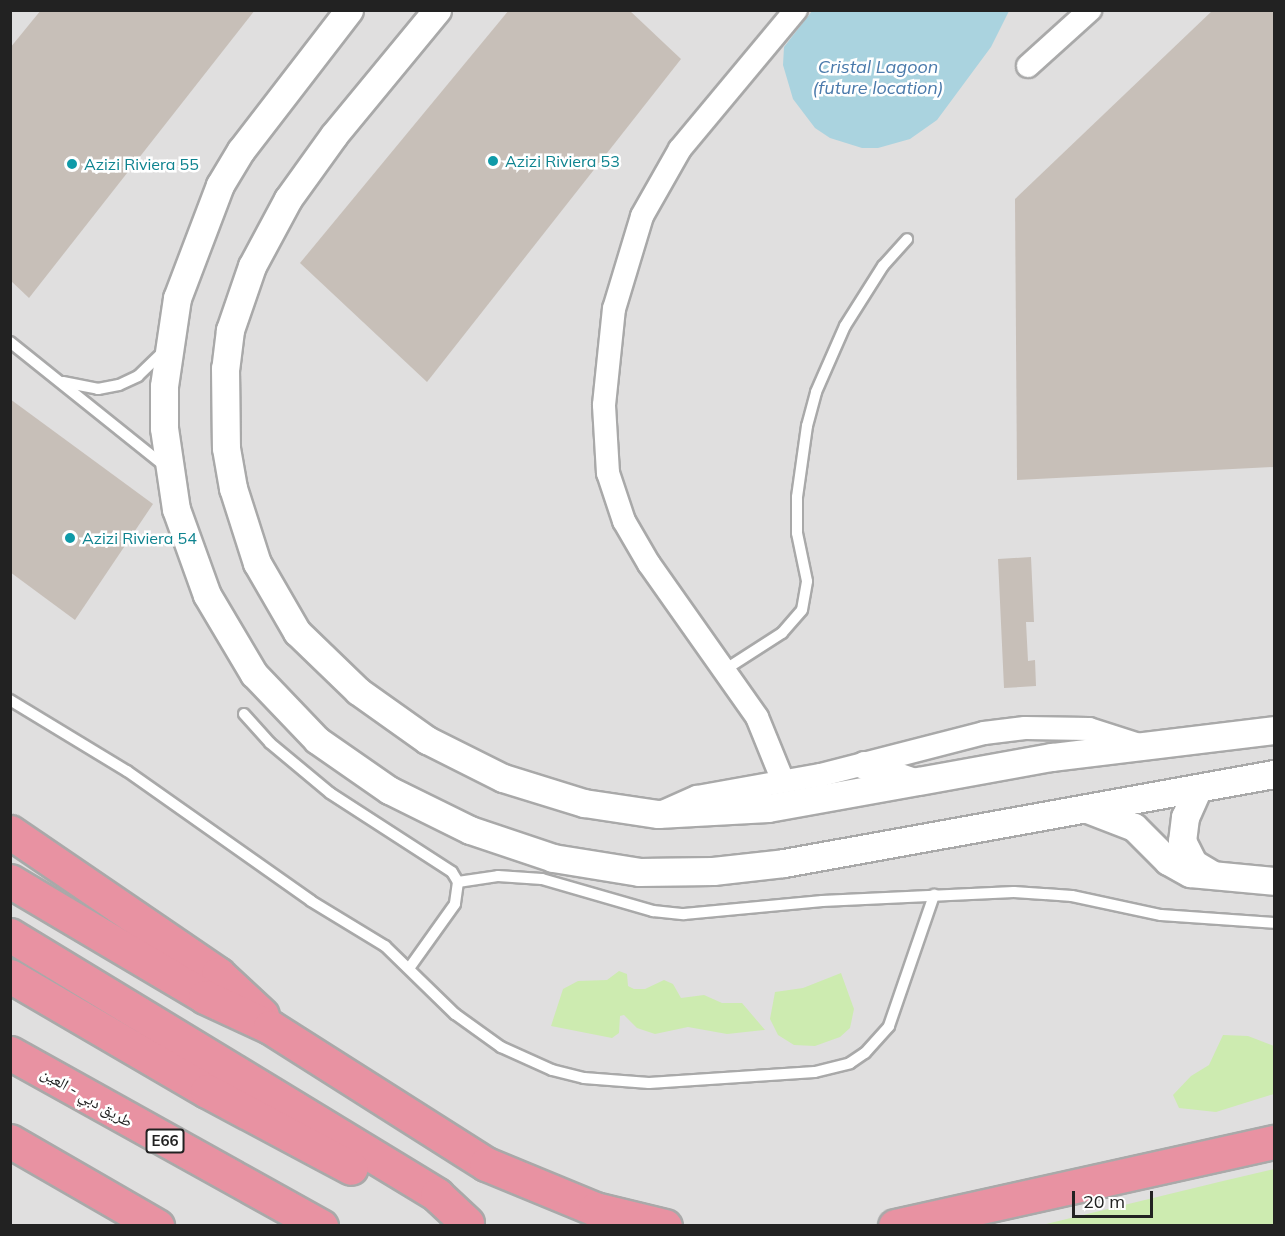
<!DOCTYPE html>
<meta charset="utf-8">
<style>
body{margin:0}
#map{position:relative;width:1285px;height:1236px;overflow:hidden;background:#f2efe9;font-family:Mulish,"Noto Naskh Arabic",sans-serif}
div>[style]{position:absolute}
.residential>*{inset:0;background:#e0dfdf}
.grass>*{inset:0;background:#cdebb0}
.water>*{inset:0;background:#aad3df}
.building>*{inset:0;background:#c7bfb8}
.roads{filter:drop-shadow(2px 0 #a9a9a9) drop-shadow(-2px 0 #a9a9a9) drop-shadow(0 2px #a9a9a9) drop-shadow(0 -2px #a9a9a9)}
.service>*{height:10px;margin:-5px;padding:0 5px;transform-origin:5px;border-radius:5px;background:#fff}
.minor>*{height:22px;margin:-11px;padding:0 11px;transform-origin:11px;border-radius:11px;background:#fff}
.tertiary>*{height:27px;margin:-13.5px;padding:0 13.5px;transform-origin:13.5px;border-radius:13.5px;background:#fff}
.motorway>*{height:33px;margin:-16.5px;padding:0 16.5px;transform-origin:16.5px;border-radius:16.5px;background:#e892a2}
.dots>*{width:16px;height:16px;translate:-50% -50%;box-sizing:border-box;border:3px solid #fff;border-radius:50%}
span{translate:-50% -50%;white-space:nowrap;text-align:center;line-height:1.15;-webkit-text-stroke:5px #fff;paint-order:stroke}
.shield-label span{padding:2px 4px;background:#fff;border:2px solid;border-radius:4px;-webkit-text-stroke-width:0}
.shield-label{font-size:15px;color:#222;font-weight:700}
.culture-label{font-size:16px;color:#0d838f}
.left{translate:0 -50%;text-align:left}
.street-label{font-size:16px;color:#222}
.water-label{font-size:18px;color:#4a7aab;font-style:italic}
.frame{position:absolute;inset:0;border:12px solid #222;pointer-events:none}
.scale{position:absolute;left:1072px;top:1191px;width:81px;height:27px;box-sizing:border-box;border:3px solid #222;border-top:0;padding-left:8px;font-size:18px;line-height:21px;white-space:nowrap;color:#222;-webkit-text-stroke:4px #fff;paint-order:stroke}
</style>
<div id="map">
<div class="residential">
<div style="clip-path:polygon(10px 11px,1274px 11px,1274px 1225px,11px 1225px)"></div>
</div>
<div class="grass">
<div style="clip-path:polygon(619px 971px,627px 974px,628px 986px,634px 989px,645px 989px,664px 980px,673px 984px,681px 998px,704px 995px,722px 1003px,742px 1003px,765px 1030px,727px 1034px,688px 1027px,655px 1034px,637px 1028px,624px 1015px,620px 1016px,619px 1033px,612px 1038px,551px 1026px,563px 989px,578px 981px,607px 980px)"></div>
<div style="clip-path:polygon(841px 973px,854px 1009px,850px 1028px,840px 1037px,815px 1046px,794px 1045px,778px 1035px,770px 1019px,775px 992px,803px 988px)"></div>
<div style="clip-path:polygon(1223px 1035px,1248px 1036px,1274px 1046px,1274px 1094px,1216px 1112px,1179px 1108px,1173px 1095px,1191px 1076px,1209px 1065px)"></div>
<div style="clip-path:polygon(1274px 1169px,1274px 1225px,1042px 1225px,1223px 1181px)"></div>
</div>
<div class="water">
<div style="clip-path:polygon(812px 11px,812px 10px,1009px 11px,991px 47px,937px 120px,910px 139px,878px 148px,862px 148px,830px 138px,815px 128px,793px 99px,783px 65px,784px 47px)"></div>
</div>
<div class="building">
<div style="clip-path:polygon(41px 10px,255px 10px,29px 298px,10px 280px,10px 48px)"></div>
<div style="clip-path:polygon(509px 10px,629px 10px,681px 59px,427px 382px,300px 263px)"></div>
<div style="clip-path:polygon(1213px 10px,1274px 10px,1274px 467px,1017px 480px,1015px 199px)"></div>
<div style="clip-path:polygon(10px 399px,153px 504px,75px 620px,10px 572px)"></div>
<div style="clip-path:polygon(1031px 557px,1034px 622px,1026px 622px,1028px 661px,1035px 660px,1036px 686px,1004px 688px,998px 559px)"></div>
</div>
<div class="roads">
<div class="service">
<div style="left:10px;top:342px;width:198px;rotate:38.7deg"></div>
<div style="left:63px;top:382px;width:36px;rotate:11deg"></div>
<div style="left:98px;top:389px;width:21px;rotate:-11deg"></div>
<div style="left:119px;top:385px;width:21px;rotate:-25deg"></div>
<div style="left:138px;top:376px;width:32px;rotate:-44deg"></div>
<div style="left:726px;top:669px;width:67px;rotate:-32.7deg"></div>
<div style="left:782px;top:633px;width:30px;rotate:-49deg"></div>
<div style="left:802px;top:610px;width:29px;rotate:-80deg"></div>
<div style="left:807px;top:581px;width:49px;rotate:-101.8deg"></div>
<div style="left:797px;top:533px;width:36px;rotate:-90deg"></div>
<div style="left:797px;top:497px;width:72px;rotate:-82deg"></div>
<div style="left:807px;top:426px;width:35px;rotate:-75deg"></div>
<div style="left:816px;top:392px;width:72px;rotate:-66.3deg"></div>
<div style="left:845px;top:326px;width:71px;rotate:-57.7deg"></div>
<div style="left:883px;top:266px;width:36px;rotate:-48deg"></div>
<div style="left:10px;top:700px;width:137px;rotate:31.3deg"></div>
<div style="left:127px;top:771px;width:225px;rotate:35.2deg"></div>
<div style="left:311px;top:901px;width:87px;rotate:31.3deg"></div>
<div style="left:385px;top:946px;width:98px;rotate:44.2deg"></div>
<div style="left:455px;top:1014px;width:57px;rotate:35.7deg"></div>
<div style="left:501px;top:1047px;width:56px;rotate:24.3deg"></div>
<div style="left:552px;top:1070px;width:33px;rotate:14deg"></div>
<div style="left:584px;top:1078px;width:65px;rotate:4.4deg"></div>
<div style="left:649px;top:1083px;width:166px;rotate:-3.8deg"></div>
<div style="left:815px;top:1072px;width:36px;rotate:-14deg"></div>
<div style="left:850px;top:1063px;width:18px;rotate:-34deg"></div>
<div style="left:865px;top:1053px;width:36px;rotate:-48deg"></div>
<div style="left:889px;top:1026px;width:139px;rotate:-71deg"></div>
<div style="left:244px;top:714px;width:39px;rotate:48deg"></div>
<div style="left:270px;top:743px;width:78px;rotate:39.8deg"></div>
<div style="left:330px;top:793px;width:145px;rotate:32.9deg"></div>
<div style="left:452px;top:872px;width:12px;rotate:59deg"></div>
<div style="left:458px;top:882px;width:22px;rotate:98deg"></div>
<div style="left:455px;top:904px;width:77px;rotate:125.5deg"></div>
<div style="left:458px;top:882px;width:40px;rotate:-8.5deg"></div>
<div style="left:498px;top:876px;width:44px;rotate:3.9deg"></div>
<div style="left:542px;top:879px;width:116px;rotate:16.1deg"></div>
<div style="left:653px;top:911px;width:31px;rotate:6deg"></div>
<div style="left:684px;top:914px;width:139px;rotate:-5.4deg"></div>
<div style="left:822px;top:901px;width:192px;rotate:-2.7deg"></div>
<div style="left:1014px;top:892px;width:58px;rotate:3.9deg"></div>
<div style="left:1072px;top:896px;width:91px;rotate:12.1deg"></div>
<div style="left:1161px;top:915px;width:113px;rotate:4deg"></div>
</div>
<div class="minor">
<div style="left:1028px;top:66px;width:84px;rotate:-42.1deg"></div>
<div style="left:783px;top:781px;width:69px;rotate:-112.1deg"></div>
<div style="left:757px;top:717px;width:187px;rotate:-125.2deg"></div>
<div style="left:649px;top:564px;width:50px;rotate:-120.2deg"></div>
<div style="left:624px;top:521px;width:51px;rotate:-108.4deg"></div>
<div style="left:608px;top:473px;width:68px;rotate:-93.4deg"></div>
<div style="left:604px;top:405px;width:97px;rotate:-84.1deg"></div>
<div style="left:614px;top:309px;width:97px;rotate:-73.2deg"></div>
<div style="left:642px;top:216px;width:77px;rotate:-60.4deg"></div>
<div style="left:680px;top:149px;width:181px;rotate:-50.2deg"></div>
<div style="left:665px;top:811px;width:35px;rotate:-24deg"></div>
<div style="left:697px;top:797px;width:126px;rotate:-10.1deg"></div>
<div style="left:821px;top:775px;width:168px;rotate:-14.4deg"></div>
<div style="left:984px;top:733px;width:41px;rotate:-7deg"></div>
<div style="left:1025px;top:728px;width:64px;rotate:0.9deg"></div>
<div style="left:1089px;top:729px;width:59px;rotate:17.8deg"></div>
</div>
<div class="tertiary">
<div style="left:349px;top:10px;width:177px;rotate:127.6deg"></div>
<div style="left:241px;top:150px;width:41px;rotate:121deg"></div>
<div style="left:220px;top:185px;width:121px;rotate:110.8deg"></div>
<div style="left:177px;top:298px;width:89px;rotate:98.4deg"></div>
<div style="left:164px;top:386px;width:42px;rotate:90deg"></div>
<div style="left:164px;top:428px;width:82px;rotate:81.6deg"></div>
<div style="left:176px;top:509px;width:91px;rotate:70.2deg"></div>
<div style="left:207px;top:595px;width:92px;rotate:59.3deg"></div>
<div style="left:254px;top:674px;width:91px;rotate:46.3deg"></div>
<div style="left:317px;top:740px;width:88px;rotate:34.8deg"></div>
<div style="left:389px;top:790px;width:90px;rotate:26.3deg"></div>
<div style="left:470px;top:830px;width:88px;rotate:18.6deg"></div>
<div style="left:553px;top:858px;width:87px;rotate:9.2deg"></div>
<div style="left:639px;top:872px;width:74px;rotate:-0.8deg"></div>
<div style="left:713px;top:871px;width:71px;rotate:-6.4deg"></div>
<div style="left:784px;top:863px;width:498px;rotate:-10.3deg"></div>
<div style="left:437px;top:10px;width:162px;rotate:129.5deg"></div>
<div style="left:334px;top:135px;width:79px;rotate:125.7deg"></div>
<div style="left:288px;top:199px;width:76px;rotate:118.2deg"></div>
<div style="left:252px;top:266px;width:68px;rotate:109deg"></div>
<div style="left:230px;top:330px;width:38px;rotate:97deg"></div>
<div style="left:225px;top:368px;width:80px;rotate:89.3deg"></div>
<div style="left:226px;top:448px;width:41px;rotate:80.1deg"></div>
<div style="left:233px;top:488px;width:79px;rotate:72.3deg"></div>
<div style="left:257px;top:563px;width:80px;rotate:59.9deg"></div>
<div style="left:297px;top:632px;width:85px;rotate:44deg"></div>
<div style="left:358px;top:691px;width:85px;rotate:35.4deg"></div>
<div style="left:427px;top:740px;width:85px;rotate:26.6deg"></div>
<div style="left:503px;top:778px;width:85px;rotate:17.2deg"></div>
<div style="left:584px;top:803px;width:75px;rotate:8.5deg"></div>
<div style="left:658px;top:814px;width:110px;rotate:-3.1deg"></div>
<div style="left:768px;top:808px;width:289px;rotate:-10.2deg"></div>
<div style="left:1052px;top:757px;width:224px;rotate:-6.9deg"></div>
<div style="left:864px;top:765px;width:50px;rotate:18.8deg"></div>
<div style="left:1198px;top:788px;width:32px;rotate:114deg"></div>
<div style="left:1185px;top:817px;width:24px;rotate:97deg"></div>
<div style="left:1182px;top:841px;width:25px;rotate:63deg"></div>
<div style="left:1193px;top:863px;width:21px;rotate:31deg"></div>
<div style="left:1087px;top:809px;width:50px;rotate:21deg"></div>
<div style="left:1134px;top:827px;width:48px;rotate:45deg"></div>
<div style="left:1168px;top:861px;width:25px;rotate:29deg"></div>
<div style="left:1190px;top:873px;width:84px;rotate:5.4deg"></div>
</div>
<div class="motorway">
<div style="left:10px;top:832px;width:252px;rotate:34.3deg"></div>
<div style="left:218px;top:974px;width:60px;rotate:43deg"></div>
<div style="left:10px;top:881px;width:227px;rotate:30.7deg"></div>
<div style="left:205px;top:997px;width:72px;rotate:24.8deg"></div>
<div style="left:270px;top:1027px;width:256px;rotate:32.4deg"></div>
<div style="left:486px;top:1164px;width:118px;rotate:22.4deg"></div>
<div style="left:595px;top:1209px;width:72px;rotate:13.7deg"></div>
<div style="left:10px;top:935px;width:500px;rotate:31.3deg"></div>
<div style="left:437px;top:1195px;width:41px;rotate:43deg"></div>
<div style="left:10px;top:976px;width:228px;rotate:30.3deg"></div>
<div style="left:207px;top:1091px;width:163px;rotate:28.1deg"></div>
<div style="left:10px;top:1053px;width:356px;rotate:29.1deg"></div>
<div style="left:10px;top:1141px;width:170px;rotate:30deg"></div>
<div style="left:895px;top:1226px;width:388px;rotate:-12.5deg"></div>
</div>
</div>
<div class="dots">
<div style="left:493px;top:161px;background:#0f9aa8"></div>
<div style="left:72px;top:164px;background:#0f9aa8"></div>
<div style="left:70px;top:538px;background:#0f9aa8"></div>
</div>
<div class="shield-label">
<span style="left:165px;top:1141px">E66</span>
</div>
<div class="culture-label">
<span class="left" style="left:505px;top:161px">Azizi Riviera 53</span>
<span class="left" style="left:84px;top:164px">Azizi Riviera 55</span>
<span class="left" style="left:82px;top:538px">Azizi Riviera 54</span>
</div>
<div class="street-label">
<span style="left:87px;top:1097px;rotate:30deg">طريق دبي - العين</span>
</div>
<div class="water-label">
<span style="left:878px;top:78px">Cristal Lagoon<br>(future location)</span>
</div>
<div class="frame"></div>
<div class="scale">20 m</div>
</div>
